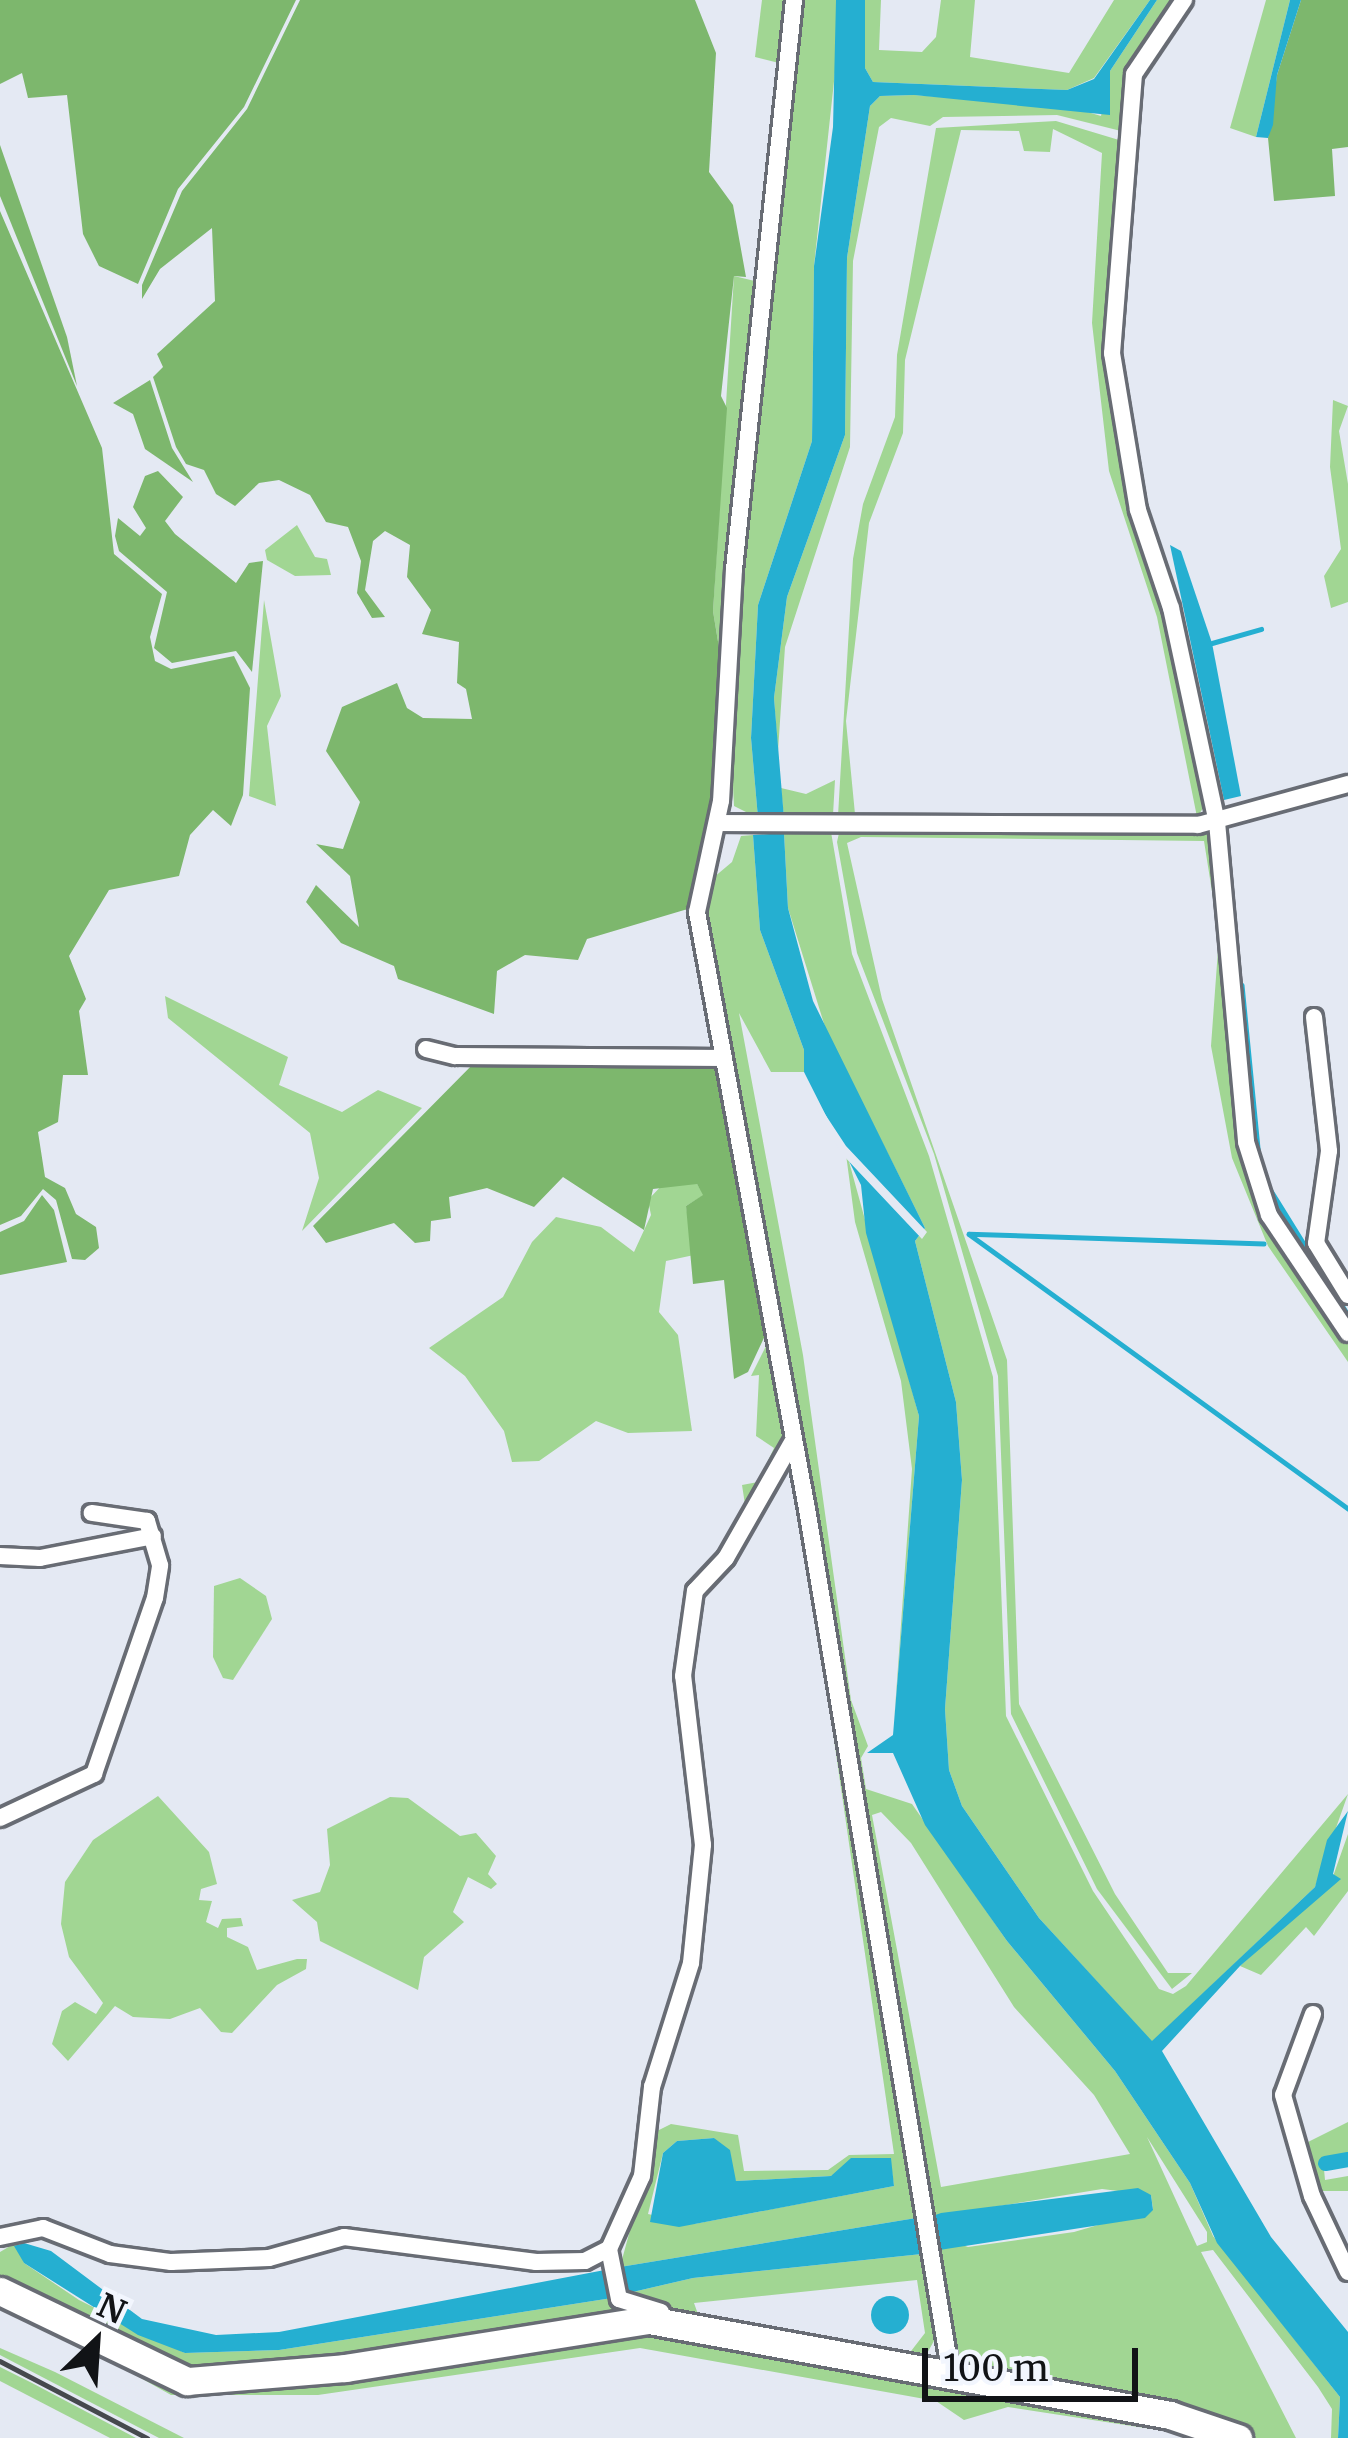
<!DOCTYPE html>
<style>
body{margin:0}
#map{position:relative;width:1348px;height:2438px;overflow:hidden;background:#e4e9f3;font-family:Merriweather,serif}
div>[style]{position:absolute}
.green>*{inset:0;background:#a1d693}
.forest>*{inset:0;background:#7db76d}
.water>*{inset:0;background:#25afd1}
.round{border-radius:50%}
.pier>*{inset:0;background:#e4e9f3}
.stream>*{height:4.5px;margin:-2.25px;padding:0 2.25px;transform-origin:2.25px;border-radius:2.25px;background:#25afd1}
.canal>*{height:15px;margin:-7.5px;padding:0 7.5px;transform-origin:7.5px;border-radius:7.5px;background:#25afd1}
.roads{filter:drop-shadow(3px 0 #686c74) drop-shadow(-3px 0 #686c74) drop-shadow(0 3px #686c74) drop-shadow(0 -3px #686c74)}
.street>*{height:16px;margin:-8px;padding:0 8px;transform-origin:8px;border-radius:8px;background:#fff}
.primary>*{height:27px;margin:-13.5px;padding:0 13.5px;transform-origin:13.5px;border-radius:13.5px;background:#fff}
.rail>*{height:4.5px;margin:-2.25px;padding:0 2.25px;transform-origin:2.25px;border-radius:2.25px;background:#46494e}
span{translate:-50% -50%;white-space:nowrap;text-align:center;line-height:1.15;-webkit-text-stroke:9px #f2f6fe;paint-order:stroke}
.north{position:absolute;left:36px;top:2282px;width:120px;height:120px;-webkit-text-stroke:9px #f2f6fe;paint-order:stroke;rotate:25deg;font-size:33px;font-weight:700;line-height:48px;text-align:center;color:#111316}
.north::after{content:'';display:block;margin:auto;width:42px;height:54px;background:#111316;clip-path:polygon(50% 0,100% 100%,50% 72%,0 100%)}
.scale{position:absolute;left:922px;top:2348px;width:216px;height:54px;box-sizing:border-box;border:6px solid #111316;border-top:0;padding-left:15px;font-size:36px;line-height:42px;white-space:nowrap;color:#111316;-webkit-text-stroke:9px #f2f6fe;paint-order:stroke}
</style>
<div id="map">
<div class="green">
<div style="clip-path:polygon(762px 0,790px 0,783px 64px,755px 57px)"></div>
<div style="clip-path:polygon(799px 0,836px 0,836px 63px,814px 266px,812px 441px,758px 605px,751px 738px,758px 818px,734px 806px,730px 725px)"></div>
<div style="clip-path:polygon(865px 0,881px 0,879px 50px,922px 52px,936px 37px,941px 0,975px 0,970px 57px,1069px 73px,1114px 0,1150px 0,1094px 78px,1067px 90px,873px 82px,865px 68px)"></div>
<div style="clip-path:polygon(1157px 0,1176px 0,1123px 111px,1121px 131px,1057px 115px,943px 117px,930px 126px,891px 118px,879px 127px,853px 261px,850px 447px,785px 647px,778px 751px,774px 698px,787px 597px,845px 435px,847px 258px,870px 106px,880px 96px,914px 95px,1067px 106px,1101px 116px,1110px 71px)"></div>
<div style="clip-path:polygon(1266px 0,1290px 0,1256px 137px,1230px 128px)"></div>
<div style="clip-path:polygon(1056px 121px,1119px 140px,1105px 345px,1123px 488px,1165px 609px,1206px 804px,1197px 817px,1157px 617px,1109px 471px,1092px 323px,1102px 153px,1053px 129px,1050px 152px,1024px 151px,1019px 131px,961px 130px,905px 360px,903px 433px,869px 523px,846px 721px,855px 814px,838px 816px,853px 559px,863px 504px,895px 417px,897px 355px,936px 128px)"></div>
<div style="clip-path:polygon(734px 276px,763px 283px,722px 666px,713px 611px)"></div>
<div style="clip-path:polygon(1333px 400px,1348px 406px,1339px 431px,1348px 484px,1348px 602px,1331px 608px,1324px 576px,1341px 549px,1330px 467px)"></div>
<div style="clip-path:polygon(297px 525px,315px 557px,327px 559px,331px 575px,295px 576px,267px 560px,265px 550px)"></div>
<div style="clip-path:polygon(264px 600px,281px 696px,267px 726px,276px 806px,249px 796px)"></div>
<div style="clip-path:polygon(835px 780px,833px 815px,784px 818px,781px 788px,806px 794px)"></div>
<div style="clip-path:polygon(831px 832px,852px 954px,929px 1156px,993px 1377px,1006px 1716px,1093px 1891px,1159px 1989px,1173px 1994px,1186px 1986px,1348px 1794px,1315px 1887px,1152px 2042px,1039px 1918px,962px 1806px,949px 1770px,945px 1709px,962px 1480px,956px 1402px,915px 1241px,925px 1228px,826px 1030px,788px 908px,784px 833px)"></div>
<div style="clip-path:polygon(1210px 832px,1227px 952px,1228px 1071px,1247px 1167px,1348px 1338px,1348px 1362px,1268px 1246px,1232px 1158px,1211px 1046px,1219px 936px,1204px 841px,861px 837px,847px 843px,882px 999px,1007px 1360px,1019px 1704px,1115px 1894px,1168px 1973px,1192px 1973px,1172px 1989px,1097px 1889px,1011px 1714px,998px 1376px,934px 1154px,857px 953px,837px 842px,839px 833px)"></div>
<div style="clip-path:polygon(evenodd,753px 835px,760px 930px,804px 1050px,804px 1072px,771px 1072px,739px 1013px,803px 1355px,851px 1700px,868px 1746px,861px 1758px,866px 1789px,912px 1804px,1007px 1941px,1115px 2071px,1190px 2183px,1213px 2236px,1340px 2397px,1338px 2438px,1331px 2438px,1332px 2409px,1318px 2387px,1213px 2250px,1201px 2252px,1296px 2438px,1251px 2438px,1201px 2417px,971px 2374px,947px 2338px,933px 2251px,954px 2242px,968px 2247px,1074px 2232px,1153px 2209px,1151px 2195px,1102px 2189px,927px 2218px,706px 914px,713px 878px,732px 862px,741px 836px,753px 835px,881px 1812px,911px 1843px,1014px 2007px,1094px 2095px,1130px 2154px,941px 2187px,872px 1815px,881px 1812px,753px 835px,1147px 2137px,1207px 2232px,1207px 2242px,1197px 2246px,1147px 2137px)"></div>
<div style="clip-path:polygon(165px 996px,288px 1057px,279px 1085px,342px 1112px,378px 1090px,422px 1108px,302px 1231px,319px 1178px,310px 1133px,168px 1018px)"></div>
<div style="clip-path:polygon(845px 1147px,919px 1416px,894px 1723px,912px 1469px,901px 1381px,855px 1222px)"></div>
<div style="clip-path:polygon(664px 1183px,697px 1184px,704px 1195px,686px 1206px,694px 1255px,666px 1261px,659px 1312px,678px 1335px,692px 1431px,628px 1433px,596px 1421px,539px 1461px,512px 1462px,504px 1431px,465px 1376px,429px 1348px,503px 1297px,532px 1242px,556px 1217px,601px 1227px,634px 1252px,651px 1215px,648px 1200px)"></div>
<div style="clip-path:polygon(771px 1336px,785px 1423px,778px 1455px,746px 1511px,742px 1485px,758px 1482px,774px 1448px,756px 1436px,759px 1375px,751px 1376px)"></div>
<div style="clip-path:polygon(evenodd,792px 1451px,916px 2218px,620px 2267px,657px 2131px,671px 2124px,738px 2135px,744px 2171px,828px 2170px,849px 2155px,894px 2154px,801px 1512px,792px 1466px,780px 1463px,792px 1451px,714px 2138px,736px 2181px,831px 2176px,890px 2158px,894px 2186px,694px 2224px,648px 2214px,663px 2153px,677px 2141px,714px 2138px)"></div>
<div style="clip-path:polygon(240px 1578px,266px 1596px,272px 1619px,233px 1680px,223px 1678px,213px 1657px,214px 1586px)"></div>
<div style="clip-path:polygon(158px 1796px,209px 1852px,217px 1884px,201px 1889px,199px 1900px,212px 1901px,206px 1922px,218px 1928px,222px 1919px,241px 1918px,243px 1926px,227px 1928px,227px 1937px,248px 1947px,257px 1970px,297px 1959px,307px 1959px,306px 1969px,277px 1985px,232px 2033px,221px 2032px,200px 2008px,170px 2019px,133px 2017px,115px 2006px,68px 2061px,52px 2044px,62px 2011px,75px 2002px,96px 2014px,103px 2003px,69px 1957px,61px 1924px,65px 1882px,93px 1840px)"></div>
<div style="clip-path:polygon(390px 1797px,408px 1798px,460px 1836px,476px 1833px,496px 1856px,488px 1874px,497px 1884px,491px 1889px,468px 1877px,453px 1912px,464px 1922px,424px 1957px,418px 1990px,320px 1941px,317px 1922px,292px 1900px,320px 1892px,330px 1865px,327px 1829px)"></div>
<div style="clip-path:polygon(1348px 1834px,1348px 1891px,1314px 1936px,1306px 1927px,1261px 1975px,1240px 1966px,1331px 1882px)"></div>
<div style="clip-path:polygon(1348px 2122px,1348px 2157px,1324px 2169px,1325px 2180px,1348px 2176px,1348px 2191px,1317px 2191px,1308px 2142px)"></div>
<div style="clip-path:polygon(17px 2242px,24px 2263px,79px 2300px,185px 2353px,279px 2350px,612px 2298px,630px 2311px,444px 2346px,189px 2375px,0 2287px,0 2252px)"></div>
<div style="clip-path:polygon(922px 2254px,935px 2339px,925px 2357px,908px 2355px,925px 2333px,917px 2280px,694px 2303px,699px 2317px,624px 2294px,693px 2278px)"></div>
<div style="clip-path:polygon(0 2301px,148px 2375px,637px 2328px,1210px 2438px,1008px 2407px,964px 2420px,936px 2401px,640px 2348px,318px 2395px,171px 2395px,50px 2327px,0 2309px)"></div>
<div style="clip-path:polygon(0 2348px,55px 2372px,184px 2438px,159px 2438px,0 2355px)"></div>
<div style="clip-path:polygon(0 2367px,32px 2383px,136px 2438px,110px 2438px,0 2381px)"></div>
</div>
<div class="forest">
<div style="clip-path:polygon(0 0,296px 0,244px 107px,178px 189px,138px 284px,99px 266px,83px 234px,67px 95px,28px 98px,22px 73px,0 84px)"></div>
<div style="clip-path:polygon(300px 0,695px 0,716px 53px,709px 172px,733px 205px,746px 277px,734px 276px,721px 396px,727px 408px,713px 611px,722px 666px,718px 804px,691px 908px,587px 939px,578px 960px,525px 955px,497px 971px,494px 1014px,398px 979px,394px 966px,341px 943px,306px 902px,316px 885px,359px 927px,350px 876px,316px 844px,343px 849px,360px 802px,326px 751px,342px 707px,397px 683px,407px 708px,423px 718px,472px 719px,466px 689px,457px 683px,459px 642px,422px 634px,431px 610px,407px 577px,410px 545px,385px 531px,373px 541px,365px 590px,385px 617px,372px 618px,357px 593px,361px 561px,348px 527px,326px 522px,310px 495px,279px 480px,259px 483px,235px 506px,216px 494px,204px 470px,186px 464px,176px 447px,153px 377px,163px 367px,157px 354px,215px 301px,212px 228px,160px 269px,142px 299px,142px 285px,182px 191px,247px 109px)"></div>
<div style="clip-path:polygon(1301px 0,1348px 0,1348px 147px,1332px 149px,1335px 196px,1274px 201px,1268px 138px,1277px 75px)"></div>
<div style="clip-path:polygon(0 145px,67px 337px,77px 386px,0 196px)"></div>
<div style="clip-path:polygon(0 211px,102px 448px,114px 554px,162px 594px,150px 637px,155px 661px,171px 669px,234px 656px,250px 688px,243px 795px,231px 826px,213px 810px,190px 835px,179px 876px,109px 890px,69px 956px,86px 999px,79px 1011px,88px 1075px,63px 1075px,58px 1122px,38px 1132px,45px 1177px,65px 1188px,76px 1214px,96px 1227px,99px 1248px,85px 1260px,72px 1259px,56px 1200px,43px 1189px,21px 1216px,0 1225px)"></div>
<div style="clip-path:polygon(150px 380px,172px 448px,193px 482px,145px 449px,133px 414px,113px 403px)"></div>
<div style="clip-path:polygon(158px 471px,183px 497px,165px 521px,175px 534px,236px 583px,249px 563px,263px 561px,252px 672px,236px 651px,172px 663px,154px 648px,167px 592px,119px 551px,115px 536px,118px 518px,140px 536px,146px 528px,133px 507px,145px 476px)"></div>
<div style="clip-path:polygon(481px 1056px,715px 1068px,770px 1325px,748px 1372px,734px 1379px,724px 1280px,693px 1284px,686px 1206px,703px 1195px,697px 1184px,653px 1189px,644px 1230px,563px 1177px,534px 1207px,487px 1188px,449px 1197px,451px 1218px,431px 1221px,430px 1241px,415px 1243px,394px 1223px,326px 1243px,313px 1226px)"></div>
<div style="clip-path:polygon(42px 1195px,54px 1210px,67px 1262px,0 1275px,0 1232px,24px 1221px)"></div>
</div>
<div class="water">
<div style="clip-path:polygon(836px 0,865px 0,865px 68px,873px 82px,1067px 90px,1094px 79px,1150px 0,1157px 0,1110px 71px,1110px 115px,914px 95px,880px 96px,870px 106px,847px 258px,845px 435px,787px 597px,774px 698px,784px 818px,758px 818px,751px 738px,758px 605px,812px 441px,814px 266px,833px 127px)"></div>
<div style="clip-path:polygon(1290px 0,1301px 0,1277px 75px,1273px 125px,1268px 138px,1256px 137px)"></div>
<div style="clip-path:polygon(1170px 545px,1181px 551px,1212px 643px,1241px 796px,1224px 800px)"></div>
<div style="clip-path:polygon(784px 833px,788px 908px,813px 1001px,925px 1228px,915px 1241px,956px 1402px,962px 1480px,945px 1709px,949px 1770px,962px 1806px,1039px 1918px,1152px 2041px,1315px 1887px,1327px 1840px,1348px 1811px,1333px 1874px,1341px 1879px,1240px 1966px,1162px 2051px,1271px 2237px,1348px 2332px,1348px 2438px,1338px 2438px,1340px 2397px,1217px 2243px,1190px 2183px,1115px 2071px,1007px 1941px,925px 1825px,893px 1753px,867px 1753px,893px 1735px,919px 1416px,866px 1233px,861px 1185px,804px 1072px,804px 1050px,760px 930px,753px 835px)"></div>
<div style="clip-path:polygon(714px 2138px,730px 2150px,736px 2181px,831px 2176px,851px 2158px,891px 2158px,894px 2186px,679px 2227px,650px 2222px,663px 2153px,677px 2141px)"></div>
<div style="clip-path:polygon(1138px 2188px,1151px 2195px,1153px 2210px,1145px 2218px,933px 2251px,927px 2218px,941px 2213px)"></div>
<div style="clip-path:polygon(916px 2218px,922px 2254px,693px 2278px,624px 2294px,620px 2267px)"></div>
<div style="clip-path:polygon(24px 2243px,51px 2251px,142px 2319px,216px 2335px,279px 2332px,610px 2269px,612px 2298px,279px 2350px,185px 2353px,138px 2335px,24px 2263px,14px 2246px)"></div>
<div class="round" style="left:871px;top:2296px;width:38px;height:38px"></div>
</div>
<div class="pier">
<div style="clip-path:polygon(798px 1073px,846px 1146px,927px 1232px,922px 1239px,841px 1153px)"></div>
</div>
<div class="stream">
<div style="left:1212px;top:643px;width:51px;rotate:-15.9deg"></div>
<div style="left:1242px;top:985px;width:174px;rotate:84.4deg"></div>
<div style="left:1268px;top:1186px;width:152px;rotate:58.2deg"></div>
<div style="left:1264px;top:1244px;width:295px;rotate:-178.1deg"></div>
<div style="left:969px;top:1234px;width:468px;rotate:35.9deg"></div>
</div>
<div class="canal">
<div style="left:1325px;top:2163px;width:23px;rotate:-10deg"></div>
</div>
<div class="roads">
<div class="street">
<div style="left:794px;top:0;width:572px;rotate:96.02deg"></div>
<div style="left:734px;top:569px;width:232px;rotate:93.2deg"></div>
<div style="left:721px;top:801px;width:114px;rotate:102.2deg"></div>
<div style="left:697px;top:912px;width:607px;rotate:79.56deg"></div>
<div style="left:807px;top:1509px;width:884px;rotate:80.56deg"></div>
<div style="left:1184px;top:0;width:89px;rotate:124deg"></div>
<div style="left:1134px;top:74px;width:280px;rotate:94.5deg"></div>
<div style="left:1112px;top:353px;width:159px;rotate:80.6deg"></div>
<div style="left:1138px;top:510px;width:103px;rotate:71.4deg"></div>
<div style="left:1171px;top:608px;width:219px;rotate:77.9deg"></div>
<div style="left:1217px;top:822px;width:321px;rotate:84.8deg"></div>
<div style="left:1246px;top:1142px;width:77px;rotate:72.5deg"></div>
<div style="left:1269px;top:1215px;width:142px;rotate:56.2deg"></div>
<div style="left:719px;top:823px;width:479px;rotate:0.2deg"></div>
<div style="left:1198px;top:825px;width:156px;rotate:-15.3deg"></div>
<div style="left:1314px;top:1017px;width:135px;rotate:83.6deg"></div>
<div style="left:1329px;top:1151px;width:93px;rotate:98deg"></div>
<div style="left:1316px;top:1243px;width:61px;rotate:58.4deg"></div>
<div style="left:426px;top:1049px;width:30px;rotate:14deg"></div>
<div style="left:455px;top:1056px;width:269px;rotate:0.4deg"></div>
<div style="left:0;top:1556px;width:40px;rotate:2.9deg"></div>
<div style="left:40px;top:1558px;width:115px;rotate:-11deg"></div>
<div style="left:0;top:1818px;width:104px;rotate:-25.1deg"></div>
<div style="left:94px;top:1774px;width:186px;rotate:-70.9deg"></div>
<div style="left:155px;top:1598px;width:33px;rotate:-81deg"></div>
<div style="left:160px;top:1565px;width:46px;rotate:-106.5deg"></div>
<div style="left:147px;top:1521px;width:56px;rotate:-171.7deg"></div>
<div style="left:1313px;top:2014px;width:86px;rotate:110.3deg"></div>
<div style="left:1283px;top:2095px;width:105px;rotate:74deg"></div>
<div style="left:1312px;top:2196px;width:84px;rotate:64.7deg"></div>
<div style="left:0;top:2237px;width:44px;rotate:-11.8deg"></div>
<div style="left:43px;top:2228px;width:72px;rotate:21.2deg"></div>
<div style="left:110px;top:2254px;width:62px;rotate:7.5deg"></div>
<div style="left:171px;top:2262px;width:98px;rotate:-2.3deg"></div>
<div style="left:269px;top:2258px;width:78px;rotate:-15.6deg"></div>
<div style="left:344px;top:2237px;width:194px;rotate:7.4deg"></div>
<div style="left:536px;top:2262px;width:49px;rotate:-1.2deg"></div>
<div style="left:585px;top:2261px;width:27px;rotate:-27deg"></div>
<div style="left:609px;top:2249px;width:80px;rotate:-65.7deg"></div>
<div style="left:642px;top:2176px;width:90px;rotate:-83.6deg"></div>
<div style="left:652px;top:2087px;width:130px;rotate:-72.5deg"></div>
<div style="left:691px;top:1963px;width:119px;rotate:-84.2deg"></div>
<div style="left:703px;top:1845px;width:170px;rotate:-96.7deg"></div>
<div style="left:683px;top:1676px;width:86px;rotate:-82deg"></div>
<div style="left:695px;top:1591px;width:45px;rotate:-46.8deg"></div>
<div style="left:726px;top:1558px;width:137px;rotate:-60.3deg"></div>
<div style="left:609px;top:2249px;width:51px;rotate:78.7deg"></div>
<div style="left:619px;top:2299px;width:44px;rotate:17.2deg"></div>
</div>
<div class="primary">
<div style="left:0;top:2291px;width:208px;rotate:25.7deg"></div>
<div style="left:187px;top:2381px;width:159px;rotate:-4.7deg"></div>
<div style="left:345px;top:2368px;width:308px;rotate:-9deg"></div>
<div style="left:649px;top:2320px;width:530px;rotate:10.33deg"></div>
<div style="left:1170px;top:2415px;width:72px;rotate:18.7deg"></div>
</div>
</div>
<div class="rail">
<div style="left:0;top:2361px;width:166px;rotate:27.6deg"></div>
</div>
<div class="north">N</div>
<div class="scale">100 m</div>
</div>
